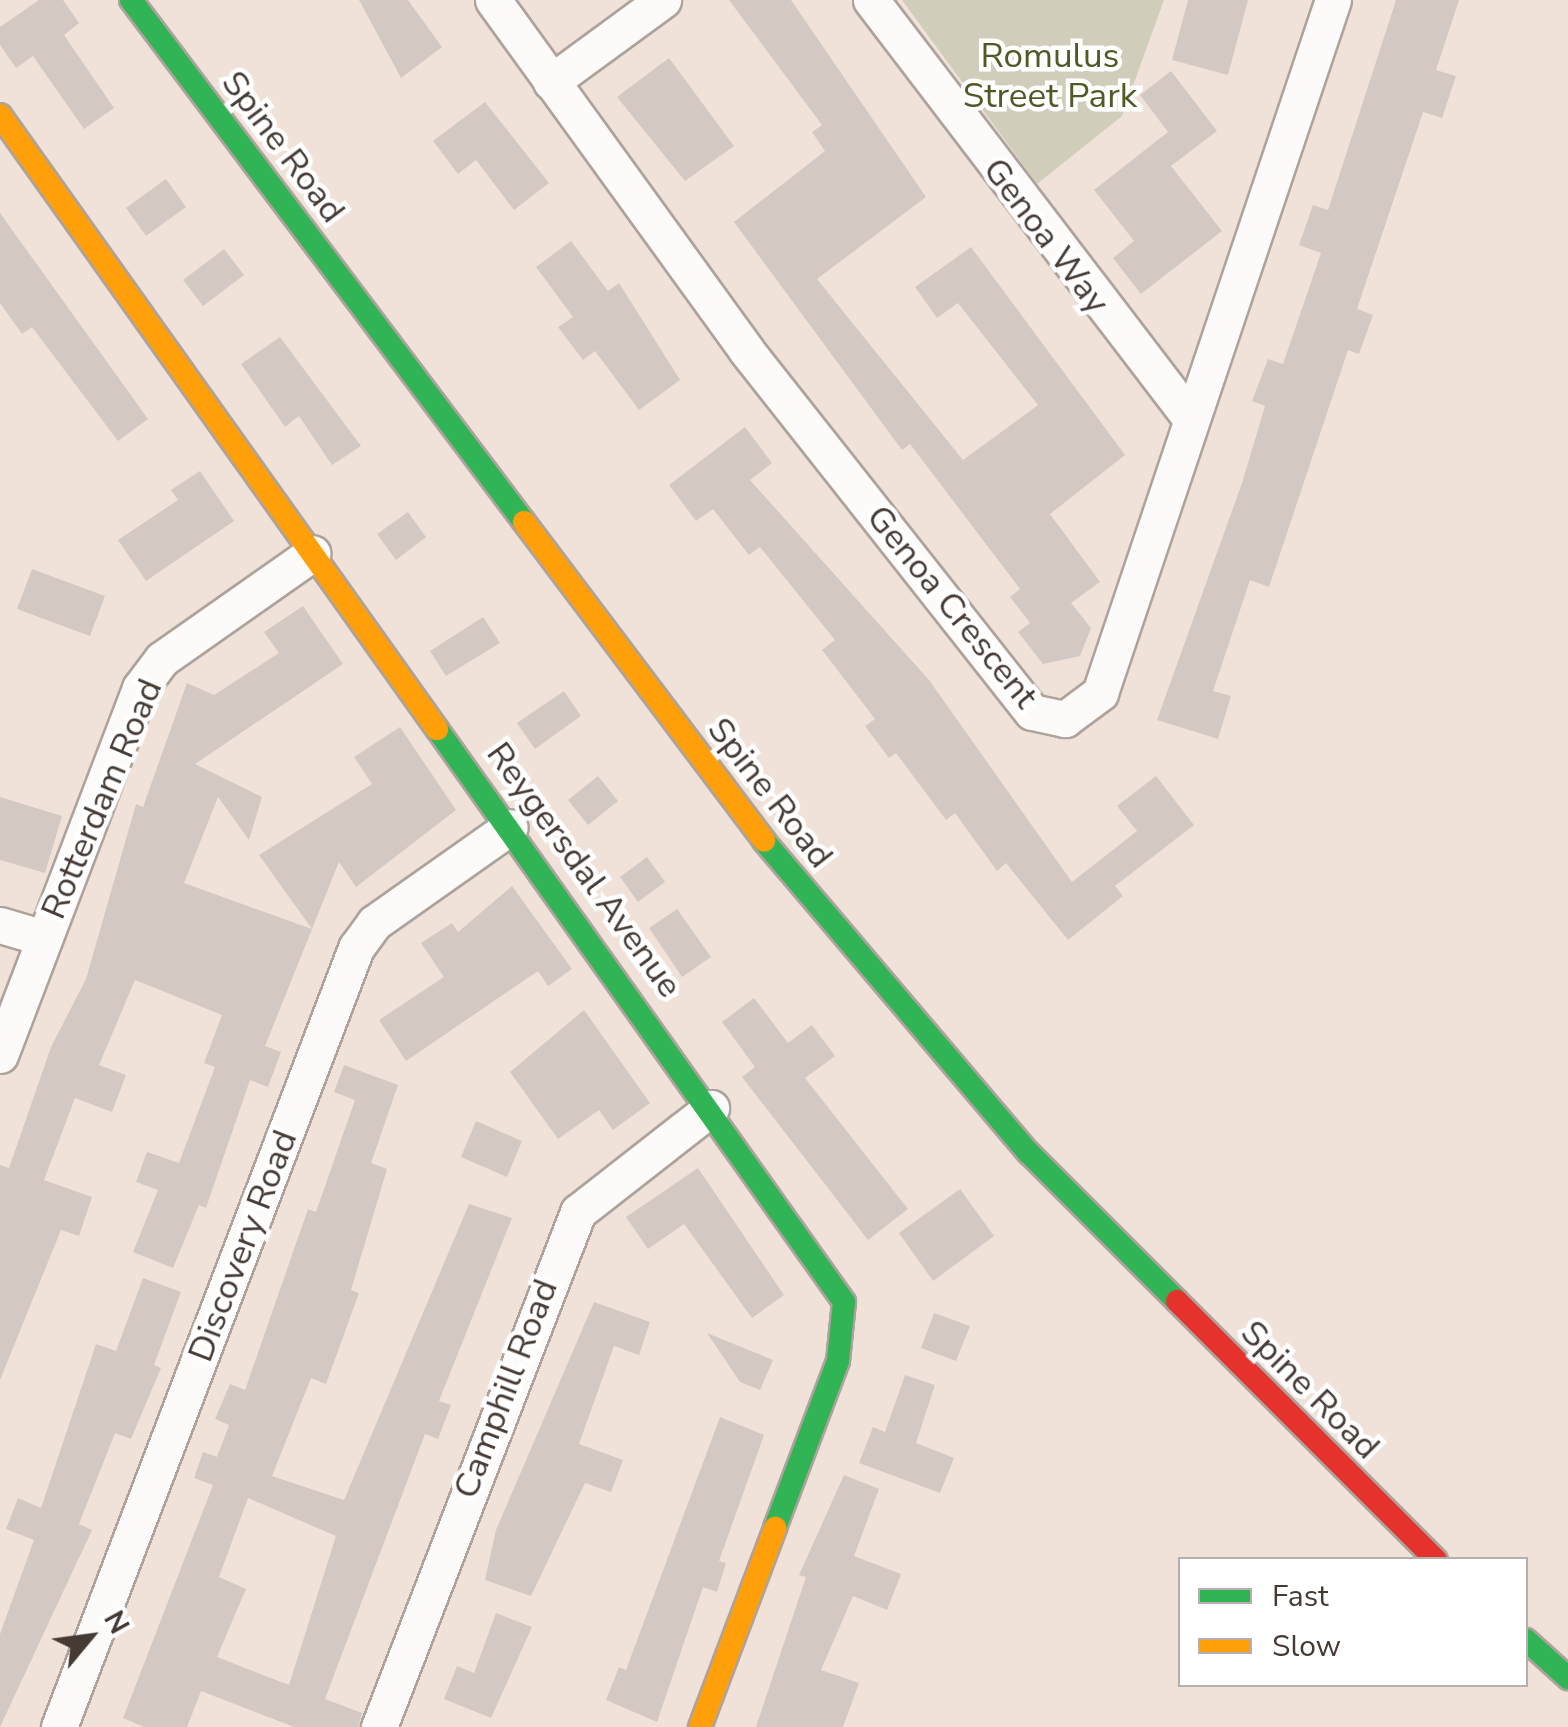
<!DOCTYPE html>
<style>
body{margin:0}
#map{position:relative;width:1568px;height:1727px;overflow:hidden;background:#f0e2d9;font-family:"Nunito Sans",sans-serif}
div>[style]{position:absolute}
.green>*{inset:0;background:#d1cdbb}
.building>*{inset:0;background:#d4c9c2}
.roads{filter:drop-shadow(2px 0 #ada39c) drop-shadow(-2px 0 #ada39c) drop-shadow(0 2px #ada39c) drop-shadow(0 -2px #ada39c)}
.street>*{height:35px;margin:-17.5px;padding:0 17.5px;transform-origin:17.5px;border-radius:17.5px;background:#fdfbf9}
.fast>*{height:22px;margin:-11px;padding:0 11px;transform-origin:11px;border-radius:11px;background:#30b455}
.slow>*{height:22px;margin:-11px;padding:0 11px;transform-origin:11px;border-radius:11px;background:#ff9f0a}
.jam>*{height:22px;margin:-11px;padding:0 11px;transform-origin:11px;border-radius:11px;background:#e5322d}
span{translate:-50% -50%;white-space:nowrap;text-align:center;line-height:1.15;-webkit-text-stroke:9px #fff;paint-order:stroke}
.park-label{font-size:35px;color:#525926}
.street-label{font-size:35px;color:#453a34}
.legend{position:absolute;left:1178px;top:1557px;width:350px;height:130px;box-sizing:border-box;background:#fff;border:2px solid #b5b0ae;margin:0;padding:12px 18px;list-style:none;font-size:30px;color:#453a34}
.legend li{display:flex;align-items:center;gap:20px;height:50px}
.legend b{width:50px;border:2px solid #b5b0ae}
.north{position:absolute;left:40px;top:1587px;width:100px;height:100px;-webkit-text-stroke:8px #fff;paint-order:stroke;rotate:61deg;font-size:28px;font-weight:700;line-height:40px;text-align:center;color:#453a34}
.north::after{content:'';display:block;margin:auto;width:35px;height:45px;background:#453a34;clip-path:polygon(50% 0,100% 100%,50% 72%,0 100%)}
</style>
<div id="map">
<div class="green">
<div style="clip-path:polygon(902px 0,1164px 0,1122px 116px,1037px 184px)"></div>
</div>
<div class="building">
<div style="clip-path:polygon(39px 0,63px 0,79px 23px,64px 35px,114px 108px,84px 129px,33px 56px,16px 68px,0 45px,0 27px)"></div>
<div style="clip-path:polygon(359px 0,408px 0,442px 47px,401px 78px)"></div>
<div style="clip-path:polygon(729px 0,791px 0,926px 197px,817px 279px,963px 460px,1038px 405px,958px 303px,937px 318px,915px 287px,971px 247px,1125px 455px,1050px 514px,1100px 582px,1071px 603px,1091px 628px,1080px 656px,1043px 664px,1018px 632px,1030px 623px,1010px 597px,1020px 589px,910px 444px,902px 450px,734px 222px,825px 151px,812px 132px,822px 125px)"></div>
<div style="clip-path:polygon(1188px 0,1248px 0,1228px 75px,1172px 60px)"></div>
<div style="clip-path:polygon(1396px 0,1459px 0,1436px 70px,1456px 76px,1442px 118px,1423px 112px,1357px 309px,1373px 315px,1359px 354px,1348px 350px,1269px 587px,1250px 580px,1213px 691px,1231px 696px,1218px 739px,1157px 720px,1242px 483px,1265px 406px,1252px 401px,1268px 359px,1283px 364px,1321px 253px,1299px 245px,1313px 205px,1328px 210px)"></div>
<div style="clip-path:polygon(669px 58px,734px 146px,685px 181px,617px 97px)"></div>
<div style="clip-path:polygon(1171px 71px,1217px 131px,1171px 166px,1222px 231px,1141px 294px,1113px 258px,1134px 241px,1094px 190px,1168px 132px,1140px 95px)"></div>
<div style="clip-path:polygon(485px 102px,549px 183px,514px 210px,476px 160px,458px 174px,433px 141px)"></div>
<div style="clip-path:polygon(166px 179px,186px 207px,146px 236px,126px 208px)"></div>
<div style="clip-path:polygon(0 213px,148px 419px,118px 441px,32px 327px,22px 334px,0 303px)"></div>
<div style="clip-path:polygon(571px 241px,608px 291px,619px 283px,680px 380px,639px 410px,595px 351px,583px 360px,558px 327px,573px 317px,536px 267px)"></div>
<div style="clip-path:polygon(224px 249px,244px 275px,203px 306px,183px 280px)"></div>
<div style="clip-path:polygon(280px 337px,361px 446px,332px 465px,299px 416px,285px 427px,241px 364px)"></div>
<div style="clip-path:polygon(745px 427px,772px 463px,750px 480px,929px 680px,1072px 882px,1137px 831px,1117px 806px,1156px 776px,1194px 825px,1115px 886px,1123px 896px,1068px 940px,1006px 863px,997px 871px,955px 813px,946px 820px,896px 753px,889px 758px,865px 726px,875px 719px,822px 650px,835px 640px,760px 547px,749px 555px,713px 509px,696px 521px,669px 485px)"></div>
<div style="clip-path:polygon(200px 471px,234px 521px,146px 581px,118px 540px,178px 500px,171px 490px)"></div>
<div style="clip-path:polygon(408px 512px,426px 537px,396px 560px,377px 534px)"></div>
<div style="clip-path:polygon(32px 569px,105px 596px,90px 636px,17px 609px)"></div>
<div style="clip-path:polygon(303px 606px,343px 664px,195px 764px,262px 797px,249px 840px,218px 797px,184px 883px,312px 929px,259px 855px,372px 784px,354px 757px,400px 727px,456px 810px,356px 887px,339px 862px,265px 1046px,281px 1052px,268px 1087px,250px 1080px,206px 1208px,199px 1205px,173px 1268px,133px 1252px,158px 1190px,136px 1182px,147px 1152px,179px 1163px,215px 1067px,204px 1063px,222px 1015px,135px 980px,99px 1065px,126px 1075px,112px 1112px,75px 1098px,44px 1180px,92px 1197px,79px 1236px,61px 1230px,0 1380px,0 1165px,9px 1168px,51px 1047px,86px 979px,136px 804px,143px 807px,187px 683px,214px 695px,279px 653px,264px 632px)"></div>
<div style="clip-path:polygon(483px 617px,500px 643px,446px 676px,430px 651px)"></div>
<div style="clip-path:polygon(564px 691px,581px 716px,535px 749px,517px 723px)"></div>
<div style="clip-path:polygon(598px 776px,618px 801px,588px 825px,568px 800px)"></div>
<div style="clip-path:polygon(0 797px,62px 816px,45px 873px,0 860px)"></div>
<div style="clip-path:polygon(647px 857px,665px 882px,638px 902px,620px 877px)"></div>
<div style="clip-path:polygon(512px 886px,572px 969px,548px 986px,538px 971px,406px 1061px,379px 1020px,444px 977px,421px 943px,452px 923px,458px 932px)"></div>
<div style="clip-path:polygon(677px 909px,711px 957px,682px 977px,649px 928px)"></div>
<div style="clip-path:polygon(754px 998px,788px 1043px,812px 1025px,835px 1056px,805px 1078px,908px 1209px,868px 1240px,742px 1077px,755px 1067px,722px 1022px)"></div>
<div style="clip-path:polygon(584px 1010px,650px 1103px,613px 1130px,599px 1110px,558px 1139px,510px 1072px)"></div>
<div style="clip-path:polygon(evenodd,344px 1065px,398px 1085px,371px 1163px,387px 1169px,351px 1290px,359px 1293px,326px 1384px,311px 1378px,272px 1476px,344px 1500px,469px 1204px,512px 1218px,439px 1401px,451px 1405px,438px 1439px,425px 1434px,325px 1699px,362px 1713px,358px 1727px,294px 1727px,201px 1691px,187px 1727px,144px 1727px,123px 1718px,213px 1485px,194px 1478px,203px 1452px,217px 1457px,229px 1425px,215px 1419px,230px 1384px,245px 1390px,308px 1209px,316px 1212px,355px 1100px,334px 1092px,344px 1065px,248px 1498px,336px 1536px,289px 1685px,217px 1657px,246px 1589px,219px 1577px,248px 1498px)"></div>
<div style="clip-path:polygon(476px 1121px,522px 1141px,507px 1177px,461px 1157px)"></div>
<div style="clip-path:polygon(698px 1168px,784px 1295px,752px 1318px,684px 1224px,648px 1249px,626px 1217px)"></div>
<div style="clip-path:polygon(960px 1189px,994px 1236px,933px 1281px,899px 1233px)"></div>
<div style="clip-path:polygon(143px 1278px,181px 1292px,154px 1365px,161px 1368px,131px 1439px,115px 1433px,79px 1524px,92px 1530px,0 1727px,0 1634px,34px 1540px,6px 1529px,18px 1498px,41px 1508px,96px 1344px,116px 1351px)"></div>
<div style="clip-path:polygon(594px 1302px,650px 1322px,639px 1355px,614px 1346px,579px 1444px,623px 1460px,611px 1492px,585px 1483px,531px 1596px,485px 1580px,496px 1530px)"></div>
<div style="clip-path:polygon(934px 1313px,970px 1326px,956px 1361px,921px 1348px)"></div>
<div style="clip-path:polygon(707px 1333px,773px 1360px,760px 1390px,740px 1382px)"></div>
<div style="clip-path:polygon(905px 1375px,935px 1385px,916px 1443px,954px 1458px,940px 1493px,859px 1463px,873px 1427px,885px 1432px)"></div>
<div style="clip-path:polygon(720px 1417px,764px 1435px,719px 1561px,726px 1563px,717px 1592px,703px 1587px,657px 1722px,606px 1700px,619px 1667px,626px 1670px)"></div>
<div style="clip-path:polygon(844px 1475px,879px 1489px,854px 1556px,901px 1574px,887px 1610px,853px 1596px,821px 1670px,859px 1683px,843px 1727px,756px 1727px,806px 1577px,799px 1575px)"></div>
<div style="clip-path:polygon(496px 1613px,532px 1627px,491px 1718px,444px 1699px,457px 1666px,474px 1673px)"></div>
</div>
<div class="roads">
<div class="street">
<div style="left:493px;top:0;width:432px;rotate:54.1deg"></div>
<div style="left:746px;top:350px;width:461px;rotate:51.7deg"></div>
<div style="left:1032px;top:712px;width:34px;rotate:12deg"></div>
<div style="left:1065px;top:719px;width:44px;rotate:-36.6deg"></div>
<div style="left:1100px;top:693px;width:731px;rotate:-71.42deg"></div>
<div style="left:871px;top:0;width:527px;rotate:52.63deg"></div>
<div style="left:551px;top:82px;width:139px;rotate:-36.2deg"></div>
<div style="left:0;top:925px;width:46px;rotate:16.5deg"></div>
<div style="left:0;top:1055px;width:393px;rotate:-69.1deg"></div>
<div style="left:140px;top:688px;width:36px;rotate:-53deg"></div>
<div style="left:162px;top:659px;width:184px;rotate:-35.1deg"></div>
<div style="left:59px;top:1727px;width:834px;rotate:-69.13deg"></div>
<div style="left:356px;top:948px;width:31px;rotate:-54deg"></div>
<div style="left:374px;top:923px;width:166px;rotate:-35.2deg"></div>
<div style="left:379px;top:1727px;width:552px;rotate:-68.87deg"></div>
<div style="left:578px;top:1212px;width:169px;rotate:-38deg"></div>
</div>
<div class="fast">
<div style="left:131px;top:0;width:653px;rotate:53.02deg"></div>
<div style="left:437px;top:729px;width:703px;rotate:54.61deg"></div>
<div style="left:844px;top:1302px;width:59px;rotate:95.8deg"></div>
<div style="left:838px;top:1361px;width:178px;rotate:110.7deg"></div>
<div style="left:764px;top:841px;width:409px;rotate:49.7deg"></div>
<div style="left:1029px;top:1153px;width:209px;rotate:45deg"></div>
<div style="left:1526px;top:1640px;width:57px;rotate:42.1deg"></div>
</div>
<div class="slow">
<div style="left:0;top:115px;width:754px;rotate:54.56deg"></div>
<div style="left:524px;top:522px;width:399px;rotate:53deg"></div>
<div style="left:700px;top:1727px;width:213px;rotate:-69.3deg"></div>
</div>
<div class="jam">
<div style="left:1177px;top:1301px;width:366px;rotate:45deg"></div>
</div>
</div>
<div class="park-label">
<span style="left:1050px;top:76px">Romulus<br>Street Park</span>
</div>
<div class="street-label">
<span style="left:283px;top:147px;rotate:53deg">Spine Road</span>
<span style="left:1046px;top:236px;rotate:53deg">Genoa Way</span>
<span style="left:952px;top:607px;rotate:51deg">Genoa Crescent</span>
<span style="left:770px;top:793px;rotate:52deg">Spine Road</span>
<span style="left:102px;top:799px;rotate:-67deg">Rotterdam Road</span>
<span style="left:584px;top:870px;rotate:54deg">Reygersdal Avenue</span>
<span style="left:243px;top:1246px;rotate:-69deg">Discovery Road</span>
<span style="left:506px;top:1389px;rotate:-69deg">Camphill Road</span>
<span style="left:1310px;top:1390px;rotate:45deg">Spine Road</span>
</div>
<ul class="legend">
<li><b style="height:12px;background:#30b455"></b>Fast</li>
<li><b style="height:12px;background:#ff9f0a"></b>Slow</li>
</ul>
<div class="north">N</div>
</div>
